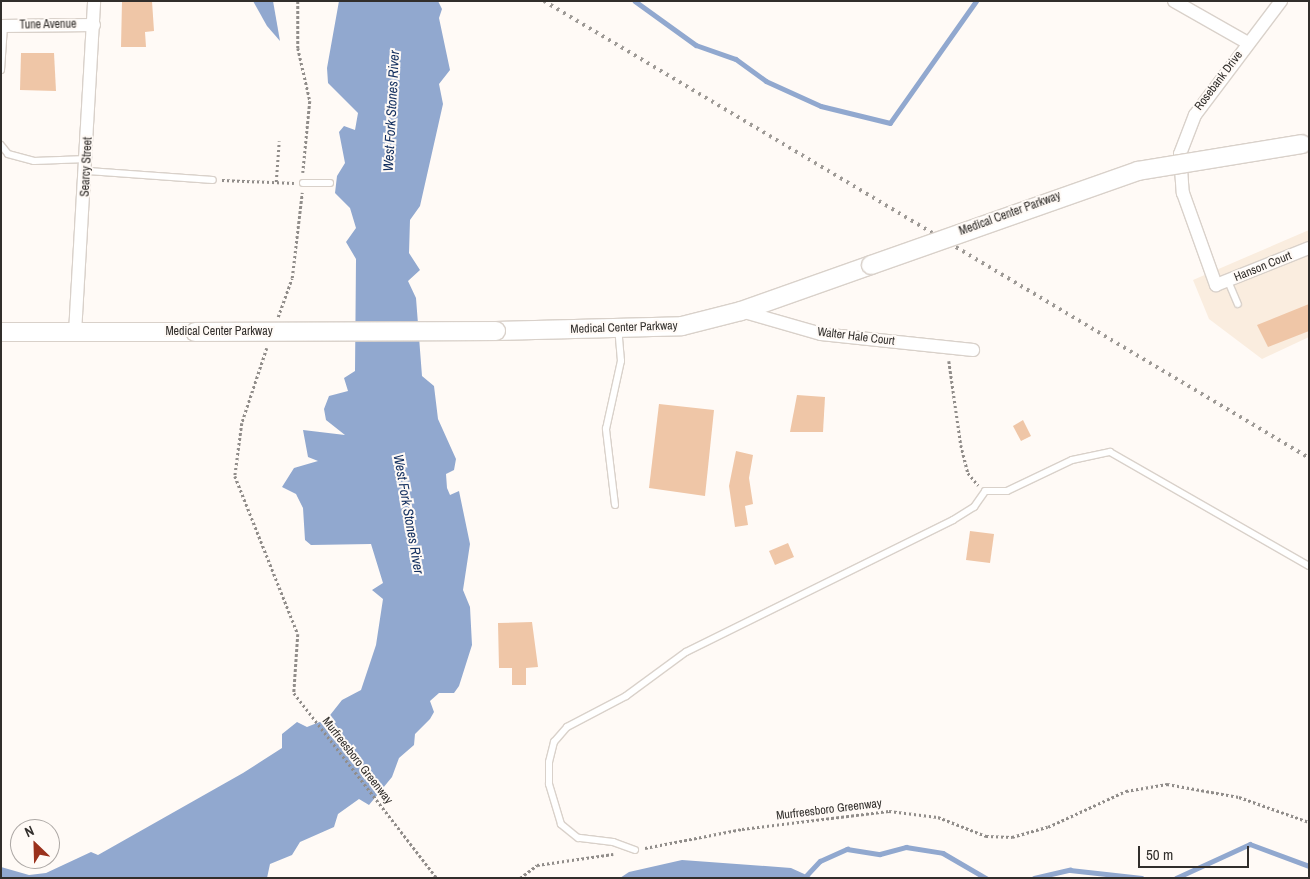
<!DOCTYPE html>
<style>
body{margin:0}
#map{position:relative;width:1310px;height:879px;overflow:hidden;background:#fffaf6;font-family:"Archivo Narrow",sans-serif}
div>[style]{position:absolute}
.built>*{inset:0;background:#faeddf}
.water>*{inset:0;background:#91a8cf}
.stream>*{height:4.5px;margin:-2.25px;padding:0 2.25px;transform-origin:2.25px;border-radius:2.25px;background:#91a8cf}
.building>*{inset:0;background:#efc6a7}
.path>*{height:2.5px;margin-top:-1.25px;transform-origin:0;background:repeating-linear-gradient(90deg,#918d8a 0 2.5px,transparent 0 5px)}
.roads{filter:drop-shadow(1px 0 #d9d1ca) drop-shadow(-1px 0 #d9d1ca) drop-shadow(0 1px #d9d1ca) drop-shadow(0 -1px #d9d1ca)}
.service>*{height:6px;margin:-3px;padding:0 3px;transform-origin:3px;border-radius:3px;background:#fff}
.minor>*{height:12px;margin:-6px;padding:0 6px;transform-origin:6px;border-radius:6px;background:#fff}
.secondary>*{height:18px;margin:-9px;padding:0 9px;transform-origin:9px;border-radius:9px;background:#fff}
.rail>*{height:4px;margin-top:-2px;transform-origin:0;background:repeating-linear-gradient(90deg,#9e9a96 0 2.5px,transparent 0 7.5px)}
.bridges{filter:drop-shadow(1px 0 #d9d1ca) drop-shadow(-1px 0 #d9d1ca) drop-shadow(0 1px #d9d1ca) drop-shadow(0 -1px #d9d1ca)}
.secondary-bridge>*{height:18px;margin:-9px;padding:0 9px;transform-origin:9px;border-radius:9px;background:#fff}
span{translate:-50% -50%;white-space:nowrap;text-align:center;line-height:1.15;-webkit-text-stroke:4px #fffaf6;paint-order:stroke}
.street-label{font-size:12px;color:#312e2b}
.water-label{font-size:14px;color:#132f5f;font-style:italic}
.frame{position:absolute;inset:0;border:2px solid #312e2b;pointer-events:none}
.north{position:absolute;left:10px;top:819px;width:50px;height:50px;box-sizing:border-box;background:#fffaf6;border:1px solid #ada8a5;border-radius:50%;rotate:336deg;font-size:14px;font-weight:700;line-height:20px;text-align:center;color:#312e2b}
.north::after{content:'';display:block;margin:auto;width:18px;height:22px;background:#9a311c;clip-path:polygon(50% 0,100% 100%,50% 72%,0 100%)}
.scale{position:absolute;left:1138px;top:846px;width:111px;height:22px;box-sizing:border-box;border:2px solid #312e2b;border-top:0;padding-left:6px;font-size:15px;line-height:18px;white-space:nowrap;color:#312e2b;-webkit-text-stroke:4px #fffaf6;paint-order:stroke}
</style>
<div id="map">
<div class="built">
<div style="clip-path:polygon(1309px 230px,1309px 337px,1262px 359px,1209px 319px,1193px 280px)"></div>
</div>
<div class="water">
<div style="clip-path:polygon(253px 1px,273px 1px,280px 41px,267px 26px)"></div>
<div style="clip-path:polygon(339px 1px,438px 1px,442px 9px,439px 18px,450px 70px,439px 84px,443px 104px,420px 206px,410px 220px,409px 253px,420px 270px,408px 281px,416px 298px,422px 376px,434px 386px,438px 419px,456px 459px,454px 470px,446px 474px,447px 488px,450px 495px,459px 491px,470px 544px,463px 590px,470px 607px,472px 645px,459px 686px,454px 693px,439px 693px,430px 701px,434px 712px,430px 719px,415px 734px,414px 745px,399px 758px,392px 777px,369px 805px,359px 799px,338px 814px,334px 827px,300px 842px,292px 855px,270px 864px,267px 878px,1px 878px,1px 867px,29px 875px,46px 873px,91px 852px,98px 855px,243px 773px,282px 748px,282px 734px,297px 722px,307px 727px,327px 719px,342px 700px,361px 690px,376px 645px,383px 599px,372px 590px,383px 583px,371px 544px,311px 545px,305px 540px,303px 508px,296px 494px,282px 487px,294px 468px,318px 461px,308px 457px,303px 430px,345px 435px,326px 420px,324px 409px,329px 396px,348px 391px,344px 378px,355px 371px,356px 259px,346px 242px,356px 228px,350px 208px,335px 193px,337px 176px,345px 163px,339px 132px,344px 126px,355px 130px,358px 113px,328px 83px,327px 68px)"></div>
<div style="clip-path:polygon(682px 860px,791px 868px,813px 878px,620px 878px,629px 872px)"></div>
</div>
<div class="stream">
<div style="left:635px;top:1px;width:75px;rotate:35.8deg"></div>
<div style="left:696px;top:45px;width:42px;rotate:19.3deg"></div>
<div style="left:736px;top:59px;width:37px;rotate:36deg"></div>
<div style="left:766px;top:81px;width:60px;rotate:24.4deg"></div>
<div style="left:821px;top:106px;width:71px;rotate:13.8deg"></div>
<div style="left:890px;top:123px;width:149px;rotate:-54.8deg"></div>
<div style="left:804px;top:878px;width:23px;rotate:-47deg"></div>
<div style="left:820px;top:861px;width:30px;rotate:-24deg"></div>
<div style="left:847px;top:849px;width:33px;rotate:9deg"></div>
<div style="left:880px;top:854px;width:27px;rotate:-15deg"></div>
<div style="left:906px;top:847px;width:37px;rotate:9deg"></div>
<div style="left:943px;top:853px;width:50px;rotate:30.2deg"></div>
<div style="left:1034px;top:878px;width:37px;rotate:-13deg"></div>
<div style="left:1070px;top:870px;width:72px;rotate:6.3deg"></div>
<div style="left:1176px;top:878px;width:81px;rotate:-24.7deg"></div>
<div style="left:1250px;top:844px;width:63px;rotate:20.4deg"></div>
</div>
<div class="building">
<div style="clip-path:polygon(122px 1px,152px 1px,154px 31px,145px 32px,146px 47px,121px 47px)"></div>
<div style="clip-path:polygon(21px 53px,54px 53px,56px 91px,20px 90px)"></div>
<div style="clip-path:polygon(1309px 304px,1309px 331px,1268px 347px,1257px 325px)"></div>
<div style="clip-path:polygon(797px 395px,825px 397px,823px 432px,790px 432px)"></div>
<div style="clip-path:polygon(659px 404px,714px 410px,705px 496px,649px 488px)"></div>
<div style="clip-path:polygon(1023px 420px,1031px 436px,1021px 441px,1013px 426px)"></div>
<div style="clip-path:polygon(736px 451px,753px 455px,749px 478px,753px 504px,745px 506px,748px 525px,735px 527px,729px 486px)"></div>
<div style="clip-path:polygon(970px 531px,994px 534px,990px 563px,966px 560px)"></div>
<div style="clip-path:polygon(788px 543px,794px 557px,775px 565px,769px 551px)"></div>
<div style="clip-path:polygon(532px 622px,538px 667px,526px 668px,526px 685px,512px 685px,512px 668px,499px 668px,498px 623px)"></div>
</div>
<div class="path">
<div style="left:298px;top:1px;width:47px;rotate:90deg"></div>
<div style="left:298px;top:48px;width:54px;rotate:77.2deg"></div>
<div style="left:310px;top:101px;width:72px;rotate:95.6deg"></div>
<div style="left:222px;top:180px;width:72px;rotate:2.4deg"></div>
<div style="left:276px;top:182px;width:41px;rotate:-85.8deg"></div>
<div style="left:278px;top:317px;width:41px;rotate:-70.3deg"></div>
<div style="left:292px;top:278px;width:86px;rotate:-83.3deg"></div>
<div style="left:267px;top:348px;width:79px;rotate:108.4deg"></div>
<div style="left:242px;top:423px;width:53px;rotate:97.5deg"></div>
<div style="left:235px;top:476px;width:170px;rotate:68.3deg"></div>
<div style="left:298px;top:634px;width:59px;rotate:93.9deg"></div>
<div style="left:294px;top:693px;width:234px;rotate:52.3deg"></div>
<div style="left:949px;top:361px;width:85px;rotate:81.9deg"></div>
<div style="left:961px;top:445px;width:29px;rotate:76deg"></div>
<div style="left:968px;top:473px;width:16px;rotate:50deg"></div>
<div style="left:645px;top:848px;width:99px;rotate:-11.1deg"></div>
<div style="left:742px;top:829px;width:148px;rotate:-7deg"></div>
<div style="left:889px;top:811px;width:49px;rotate:7deg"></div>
<div style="left:938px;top:817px;width:52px;rotate:21.6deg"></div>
<div style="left:986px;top:836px;width:26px;rotate:2deg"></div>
<div style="left:1012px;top:837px;width:37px;rotate:-16deg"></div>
<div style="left:1048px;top:827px;width:86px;rotate:-24.8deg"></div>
<div style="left:1126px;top:791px;width:42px;rotate:-9.7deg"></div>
<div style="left:1167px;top:784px;width:73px;rotate:10.2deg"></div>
<div style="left:1239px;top:797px;width:74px;rotate:19.7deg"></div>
<div style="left:520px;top:878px;width:21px;rotate:-37deg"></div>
<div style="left:537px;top:865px;width:77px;rotate:-8.2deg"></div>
</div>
<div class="roads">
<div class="service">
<div style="left:1px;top:70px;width:44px;rotate:-86.1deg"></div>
<div style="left:1px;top:145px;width:11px;rotate:52deg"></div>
<div style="left:8px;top:154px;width:27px;rotate:15deg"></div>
<div style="left:34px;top:161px;width:53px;rotate:-2.2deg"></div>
<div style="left:88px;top:171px;width:125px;rotate:4.1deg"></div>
<div style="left:303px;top:183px;width:27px"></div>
<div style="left:1228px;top:281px;width:25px;rotate:67deg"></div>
<div style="left:615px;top:505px;width:77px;rotate:-96.8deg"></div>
<div style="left:606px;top:429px;width:70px;rotate:-77.6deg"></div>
<div style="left:621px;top:361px;width:32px;rotate:-95deg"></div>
<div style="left:635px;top:850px;width:23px;rotate:-160deg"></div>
<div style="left:613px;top:842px;width:35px;rotate:-173deg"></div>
<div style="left:578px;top:838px;width:22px;rotate:-141deg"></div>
<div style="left:561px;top:824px;width:42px;rotate:-106.7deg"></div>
<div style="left:549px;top:784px;width:22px;rotate:-90deg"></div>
<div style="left:549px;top:762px;width:21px;rotate:-76deg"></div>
<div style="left:554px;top:742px;width:20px;rotate:-49deg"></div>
<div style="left:567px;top:727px;width:67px;rotate:-27.7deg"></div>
<div style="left:626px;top:696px;width:74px;rotate:-36.3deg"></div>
<div style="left:686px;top:652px;width:298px;rotate:-26.3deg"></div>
<div style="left:953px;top:520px;width:25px;rotate:-32deg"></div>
<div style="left:974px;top:507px;width:19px;rotate:-55deg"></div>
<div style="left:985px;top:491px;width:22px"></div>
<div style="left:1007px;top:491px;width:72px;rotate:-25.5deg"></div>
<div style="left:1072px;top:460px;width:39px;rotate:-12deg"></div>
<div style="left:1110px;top:452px;width:229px;rotate:29.8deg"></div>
</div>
<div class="minor">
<div style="left:1174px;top:1px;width:85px;rotate:29.6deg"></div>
<div style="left:1281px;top:1px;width:143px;rotate:127deg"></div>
<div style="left:1195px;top:115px;width:42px;rotate:111deg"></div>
<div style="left:1180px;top:154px;width:39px;rotate:86deg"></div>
<div style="left:1183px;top:193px;width:98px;rotate:70.3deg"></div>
<div style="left:1216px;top:285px;width:100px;rotate:-21.7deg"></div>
<div style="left:1px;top:26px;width:93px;rotate:-0.6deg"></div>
<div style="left:741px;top:311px;width:83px;rotate:16deg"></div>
<div style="left:821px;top:334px;width:153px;rotate:6deg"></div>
<div style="left:75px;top:333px;width:333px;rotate:-86.7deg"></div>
</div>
<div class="secondary">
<div style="left:496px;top:331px;width:186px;rotate:-1.5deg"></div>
<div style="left:682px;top:326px;width:61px;rotate:-14.3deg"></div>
<div style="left:741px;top:311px;width:138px;rotate:-19.5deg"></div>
<div style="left:1px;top:332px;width:194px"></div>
</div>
</div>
<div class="rail">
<div style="left:544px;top:1px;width:891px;rotate:30.85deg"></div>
</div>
<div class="bridges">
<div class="secondary-bridge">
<div style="left:871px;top:265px;width:283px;rotate:-19.4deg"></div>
<div style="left:1138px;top:171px;width:166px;rotate:-9.3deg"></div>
<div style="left:195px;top:332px;width:301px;rotate:-0.2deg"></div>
</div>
</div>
<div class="street-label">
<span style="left:48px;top:25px;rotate:-1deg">Tune Avenue</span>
<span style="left:1219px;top:81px;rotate:-53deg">Rosebank Drive</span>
<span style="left:87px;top:167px;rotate:-87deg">Searcy Street</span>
<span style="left:1010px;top:214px;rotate:-20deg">Medical Center Parkway</span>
<span style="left:1263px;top:267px;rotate:-22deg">Hanson Court</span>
<span style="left:624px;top:328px;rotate:-2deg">Medical Center Parkway</span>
<span style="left:219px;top:332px">Medical Center Parkway</span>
<span style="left:856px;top:337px;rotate:7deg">Walter Hale Court</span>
<span style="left:357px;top:761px;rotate:52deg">Murfreesboro Greenway</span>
<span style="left:829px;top:810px;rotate:-7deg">Murfreesboro Greenway</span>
</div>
<div class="water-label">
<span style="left:391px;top:111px;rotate:-87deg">West Fork Stones River</span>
<span style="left:409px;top:514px;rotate:80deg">West Fork Stones River</span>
</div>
<div class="frame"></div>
<div class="north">N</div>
<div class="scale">50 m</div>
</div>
